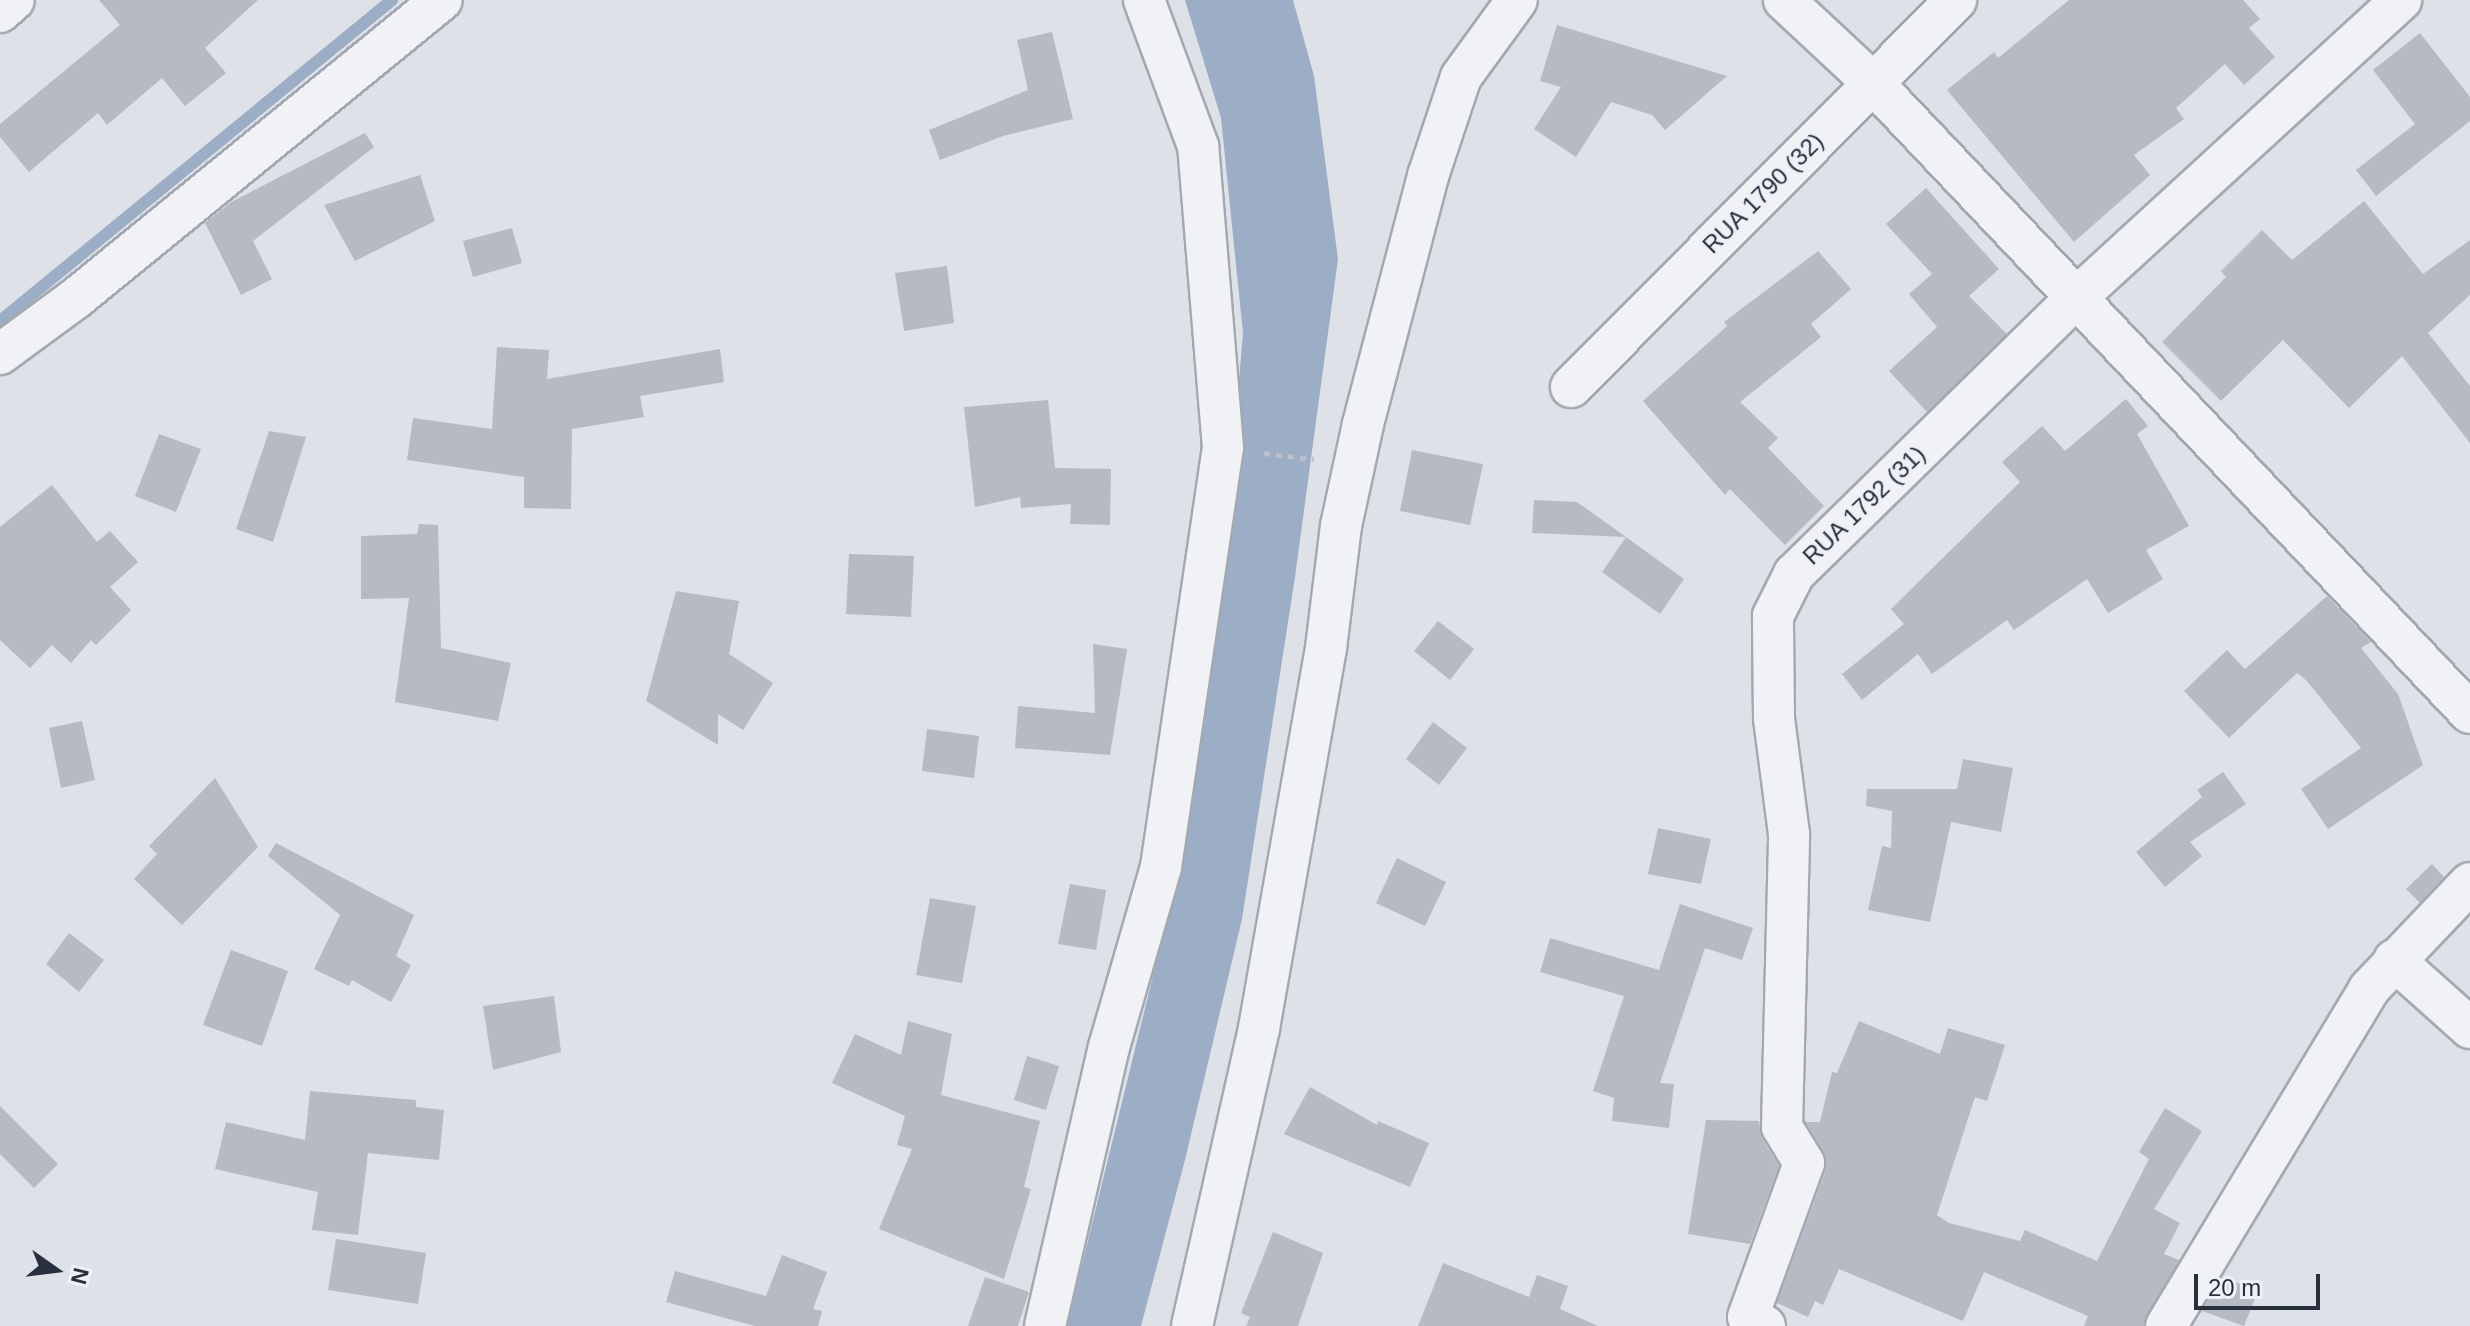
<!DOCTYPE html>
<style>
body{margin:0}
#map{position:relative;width:2470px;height:1326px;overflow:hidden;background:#dee1e7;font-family:Arial,sans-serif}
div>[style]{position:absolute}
.water>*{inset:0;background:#9baec5}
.stream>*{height:12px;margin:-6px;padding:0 6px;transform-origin:6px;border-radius:6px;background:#9baec5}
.building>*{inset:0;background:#b6bac3}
.path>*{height:5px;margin-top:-2.5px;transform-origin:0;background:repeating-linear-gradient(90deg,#bdbfc6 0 6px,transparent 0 12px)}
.roads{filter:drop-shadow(2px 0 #a4a8b1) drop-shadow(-2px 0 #a4a8b1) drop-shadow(0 2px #a4a8b1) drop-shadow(0 -2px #a4a8b1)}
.minor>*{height:40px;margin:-20px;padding:0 20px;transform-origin:20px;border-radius:20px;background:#f1f2f6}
span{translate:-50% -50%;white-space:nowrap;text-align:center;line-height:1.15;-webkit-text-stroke:6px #eef0f5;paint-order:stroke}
.street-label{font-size:24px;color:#282f3d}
.north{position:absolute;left:16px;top:1230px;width:80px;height:80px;-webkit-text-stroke:6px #eef0f5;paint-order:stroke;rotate:104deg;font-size:22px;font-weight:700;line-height:32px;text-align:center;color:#282f3d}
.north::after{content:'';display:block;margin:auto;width:28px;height:36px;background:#282f3d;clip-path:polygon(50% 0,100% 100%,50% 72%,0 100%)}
.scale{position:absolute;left:2194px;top:1274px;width:126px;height:36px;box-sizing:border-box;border:4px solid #282f3d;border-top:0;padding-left:10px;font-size:24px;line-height:28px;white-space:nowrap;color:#282f3d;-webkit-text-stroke:6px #eef0f5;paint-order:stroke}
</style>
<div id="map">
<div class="water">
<div style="clip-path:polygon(1185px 0,1293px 0,1314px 76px,1338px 259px,1295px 577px,1242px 919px,1185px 1160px,1141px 1326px,1067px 1326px,1179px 870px,1219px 619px,1243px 333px,1221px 118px)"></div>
</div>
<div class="stream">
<div style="left:0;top:321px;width:507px;rotate:-39.31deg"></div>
</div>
<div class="building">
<div style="clip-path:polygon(99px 0,258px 0,205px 48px,226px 73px,185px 106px,162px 78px,107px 125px,98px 113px,29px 172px,0 137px,0 124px,120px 25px)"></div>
<div style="clip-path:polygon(2069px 0,2243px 0,2260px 19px,2249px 28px,2275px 57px,2244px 85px,2225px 64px,2176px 108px,2184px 119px,2134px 155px,2150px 175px,2074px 242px,1947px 90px,1994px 52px,1998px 58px)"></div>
<div style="clip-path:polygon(1557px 25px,1727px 76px,1665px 130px,1652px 115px,1611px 102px,1576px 157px,1534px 129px,1561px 87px,1540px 81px)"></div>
<div style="clip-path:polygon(1052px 32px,1073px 119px,1003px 136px,940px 160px,929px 130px,1028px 90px,1017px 40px)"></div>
<div style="clip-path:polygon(2420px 33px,2470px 97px,2470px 121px,2376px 196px,2356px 170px,2415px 124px,2373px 70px)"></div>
<div style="clip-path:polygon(365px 133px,374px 147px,253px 241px,272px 279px,241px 295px,205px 223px,231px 202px)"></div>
<div style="clip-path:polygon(420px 175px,435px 221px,355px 261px,324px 205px)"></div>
<div style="clip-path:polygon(1926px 188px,1999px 269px,1969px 296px,2007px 334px,1927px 412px,1889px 371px,1937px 327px,1909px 294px,1932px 274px,1886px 224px)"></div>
<div style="clip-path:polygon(2364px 201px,2423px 274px,2470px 240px,2470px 295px,2428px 333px,2470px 386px,2470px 443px,2402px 356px,2349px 408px,2283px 340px,2221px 401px,2162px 342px,2226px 277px,2221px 271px,2262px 230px,2292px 260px)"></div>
<div style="clip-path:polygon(512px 228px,522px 263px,473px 277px,463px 241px)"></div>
<div style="clip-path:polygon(1818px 251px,1851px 289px,1811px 324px,1821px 337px,1740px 402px,1778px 438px,1768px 448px,1824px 506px,1785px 545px,1730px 489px,1725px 495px,1643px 401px,1727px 326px,1724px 322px)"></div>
<div style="clip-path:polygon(947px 266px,954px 323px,904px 331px,895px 273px)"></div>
<div style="clip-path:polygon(497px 347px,549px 350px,547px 379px,720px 349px,724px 382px,640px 396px,644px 417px,572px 429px,571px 509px,524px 508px,524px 477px,407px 460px,413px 418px,492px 429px)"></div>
<div style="clip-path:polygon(2126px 399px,2148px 426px,2137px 434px,2189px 526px,2146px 550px,2163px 579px,2108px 613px,2087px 579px,2014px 630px,2007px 620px,1932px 674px,1918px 654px,1862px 700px,1842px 674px,1904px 624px,1891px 609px,2020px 482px,2002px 462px,2042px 426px,2065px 451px)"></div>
<div style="clip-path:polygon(1048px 400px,1055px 468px,1111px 469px,1110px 525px,1070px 524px,1071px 504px,1021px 508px,1020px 497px,975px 507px,964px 407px)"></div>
<div style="clip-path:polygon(269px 431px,306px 437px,273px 542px,236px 529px)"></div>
<div style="clip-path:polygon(159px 434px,201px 449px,176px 512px,135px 496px)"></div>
<div style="clip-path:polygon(1412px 450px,1483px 464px,1470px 525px,1400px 511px)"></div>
<div style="clip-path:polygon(52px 485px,97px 542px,110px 531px,138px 562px,110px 587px,131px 610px,96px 645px,91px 640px,71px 663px,52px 645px,30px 668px,0 640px,0 527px)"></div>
<div style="clip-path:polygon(1534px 500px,1577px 502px,1626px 537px,1532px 533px)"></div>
<div style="clip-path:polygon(419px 524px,438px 525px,441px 648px,511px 663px,498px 721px,395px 702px,409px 598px,361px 599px,361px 536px,417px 534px)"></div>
<div style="clip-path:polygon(1626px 537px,1684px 579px,1660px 614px,1602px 572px)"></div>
<div style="clip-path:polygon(849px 554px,914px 556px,911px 617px,846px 614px)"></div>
<div style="clip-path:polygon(676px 591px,739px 601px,729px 654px,773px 683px,743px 730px,718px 714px,718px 745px,646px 701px)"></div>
<div style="clip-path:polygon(2327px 596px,2371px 642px,2361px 648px,2398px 694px,2423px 765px,2328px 829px,2301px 789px,2361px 748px,2307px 681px,2297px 673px,2229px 738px,2184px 691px,2227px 650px,2245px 669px)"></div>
<div style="clip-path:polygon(1438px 621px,1474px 649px,1450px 680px,1414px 651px)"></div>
<div style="clip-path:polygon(1093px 644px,1127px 649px,1110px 755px,1015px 748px,1018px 706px,1095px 713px)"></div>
<div style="clip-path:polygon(82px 721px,95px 780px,61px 788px,49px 728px)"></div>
<div style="clip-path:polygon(1433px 722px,1467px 748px,1439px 785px,1406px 759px)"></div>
<div style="clip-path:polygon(927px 729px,979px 736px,974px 778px,922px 771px)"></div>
<div style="clip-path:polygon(1963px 759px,2013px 768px,2001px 832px,1951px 822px,1930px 922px,1868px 910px,1882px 846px,1891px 848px,1892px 811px,1866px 806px,1867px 789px,1957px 789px)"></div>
<div style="clip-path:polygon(2223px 772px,2246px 804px,2190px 842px,2202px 856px,2165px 887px,2136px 852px,2202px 797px,2197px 790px)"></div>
<div style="clip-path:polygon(215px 778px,258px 847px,182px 925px,134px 879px,157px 854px,149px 846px)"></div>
<div style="clip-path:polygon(1658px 828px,1711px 839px,1701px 884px,1648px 874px)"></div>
<div style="clip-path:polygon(276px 843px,414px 915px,396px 956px,411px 965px,391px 1002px,352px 980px,349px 986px,314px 969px,340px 915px,268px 856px)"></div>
<div style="clip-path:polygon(1397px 858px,1446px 882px,1425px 926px,1376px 903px)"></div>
<div style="clip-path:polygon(2432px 864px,2444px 877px,2420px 903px,2406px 889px)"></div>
<div style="clip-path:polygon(1070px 884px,1106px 890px,1096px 950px,1058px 944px)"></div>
<div style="clip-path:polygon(930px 898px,976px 906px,962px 983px,916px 975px)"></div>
<div style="clip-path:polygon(1680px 904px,1753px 928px,1742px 960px,1705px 948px,1660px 1083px,1674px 1084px,1669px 1128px,1612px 1121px,1614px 1098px,1593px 1091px,1624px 996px,1540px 972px,1550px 938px,1659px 970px)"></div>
<div style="clip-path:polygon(69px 933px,104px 960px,79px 992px,46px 964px)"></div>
<div style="clip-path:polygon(231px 950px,288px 971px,262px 1046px,203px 1025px)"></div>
<div style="clip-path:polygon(554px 996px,561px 1052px,493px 1070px,483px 1006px)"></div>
<div style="clip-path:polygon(908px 1021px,952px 1034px,941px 1095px,1040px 1121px,1024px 1187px,1031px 1189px,1004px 1279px,879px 1229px,912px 1149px,897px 1145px,905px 1116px,832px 1083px,855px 1034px,901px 1055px)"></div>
<div style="clip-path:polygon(1859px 1021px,1940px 1054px,1948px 1028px,2005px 1045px,1987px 1101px,1975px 1097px,1937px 1215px,1949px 1223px,2020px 1241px,2025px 1230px,2097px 1261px,2149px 1159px,2139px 1152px,2165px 1108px,2202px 1131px,2154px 1209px,2180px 1223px,2164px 1254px,2179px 1260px,2143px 1326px,2084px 1326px,2088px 1316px,1984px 1272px,1963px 1321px,1839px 1269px,1823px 1305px,1815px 1301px,1808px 1317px,1777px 1303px,1826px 1170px,1824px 1152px,1806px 1122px,1820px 1122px,1832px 1072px,1837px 1073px)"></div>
<div style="clip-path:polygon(1027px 1056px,1059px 1066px,1046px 1110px,1014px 1100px)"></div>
<div style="clip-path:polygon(1310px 1087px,1377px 1125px,1378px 1121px,1429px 1143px,1410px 1187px,1284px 1134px)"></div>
<div style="clip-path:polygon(310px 1091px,416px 1100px,416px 1107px,444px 1110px,439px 1160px,368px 1153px,358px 1235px,312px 1230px,318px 1192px,215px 1169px,226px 1122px,305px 1140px)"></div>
<div style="clip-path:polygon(0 1106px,58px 1164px,34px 1188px,0 1154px)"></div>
<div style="clip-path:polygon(1706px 1120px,1759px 1121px,1762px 1139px,1779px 1166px,1750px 1244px,1688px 1234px)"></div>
<div style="clip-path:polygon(1273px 1232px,1323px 1253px,1298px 1326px,1246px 1326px,1250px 1317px,1241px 1313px)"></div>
<div style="clip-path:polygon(336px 1239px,426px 1253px,418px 1304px,328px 1290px)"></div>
<div style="clip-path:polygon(782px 1255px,827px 1272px,813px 1309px,822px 1311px,818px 1326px,755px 1326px,666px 1302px,675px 1271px,766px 1296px)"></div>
<div style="clip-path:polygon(1443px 1263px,1529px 1297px,1537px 1275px,1568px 1286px,1560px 1309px,1598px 1326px,1418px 1326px)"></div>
<div style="clip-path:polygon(985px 1277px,1029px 1292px,1018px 1326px,968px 1326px)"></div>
<div style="clip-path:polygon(2223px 1277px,2258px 1291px,2244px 1326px,2202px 1311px)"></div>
</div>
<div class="path">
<div style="left:1264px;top:453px;width:50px;rotate:6.8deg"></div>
</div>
<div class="roads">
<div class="minor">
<div style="left:1784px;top:0;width:120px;rotate:43deg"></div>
<div style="left:1872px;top:82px;width:869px;rotate:46.54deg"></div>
<div style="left:0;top:12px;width:18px;rotate:-41deg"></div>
<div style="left:0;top:354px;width:93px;rotate:-36.3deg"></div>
<div style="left:75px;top:299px;width:473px;rotate:-39.2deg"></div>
<div style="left:1571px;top:387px;width:546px;rotate:-45.15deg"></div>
<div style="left:2394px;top:960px;width:102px;rotate:41.8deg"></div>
<div style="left:1045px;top:1326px;width:286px;rotate:-77.1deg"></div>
<div style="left:1109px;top:1047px;width:187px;rotate:-73.9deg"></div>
<div style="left:1161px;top:867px;width:424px;rotate:-81.6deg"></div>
<div style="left:1223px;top:448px;width:303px;rotate:-94.7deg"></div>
<div style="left:1198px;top:146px;width:156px;rotate:-110.3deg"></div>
<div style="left:1192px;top:1326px;width:305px;rotate:-77.3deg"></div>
<div style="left:1259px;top:1028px;width:386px;rotate:-80deg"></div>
<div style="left:1326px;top:648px;width:123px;rotate:-83deg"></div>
<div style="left:1341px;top:526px;width:104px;rotate:-77.8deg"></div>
<div style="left:1363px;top:424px;width:256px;rotate:-75.3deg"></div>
<div style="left:1428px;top:176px;width:104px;rotate:-71.6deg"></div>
<div style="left:1461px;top:77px;width:95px;rotate:-54deg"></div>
<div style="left:1765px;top:1326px;width:19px;rotate:-152deg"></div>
<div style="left:1748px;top:1317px;width:164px;rotate:-70deg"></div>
<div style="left:1804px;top:1163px;width:42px;rotate:-121.4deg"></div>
<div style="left:1782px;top:1127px;width:293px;rotate:-88.6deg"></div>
<div style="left:1789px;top:834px;width:116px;rotate:-97.4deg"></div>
<div style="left:1774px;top:719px;width:103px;rotate:-90.6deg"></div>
<div style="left:1773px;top:616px;width:47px;rotate:-63.4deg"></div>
<div style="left:1794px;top:574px;width:395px;rotate:-44.4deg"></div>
<div style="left:2076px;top:298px;width:441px;rotate:-42.5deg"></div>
<div style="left:2166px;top:1326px;width:393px;rotate:-58.9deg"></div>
<div style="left:2369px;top:989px;width:146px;rotate:-46.4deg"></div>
</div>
</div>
<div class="street-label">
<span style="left:1763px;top:193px;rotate:-45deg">RUA 1790 (32)</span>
<span style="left:1864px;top:505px;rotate:-44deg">RUA 1792 (31)</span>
</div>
<div class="north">N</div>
<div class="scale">20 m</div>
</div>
